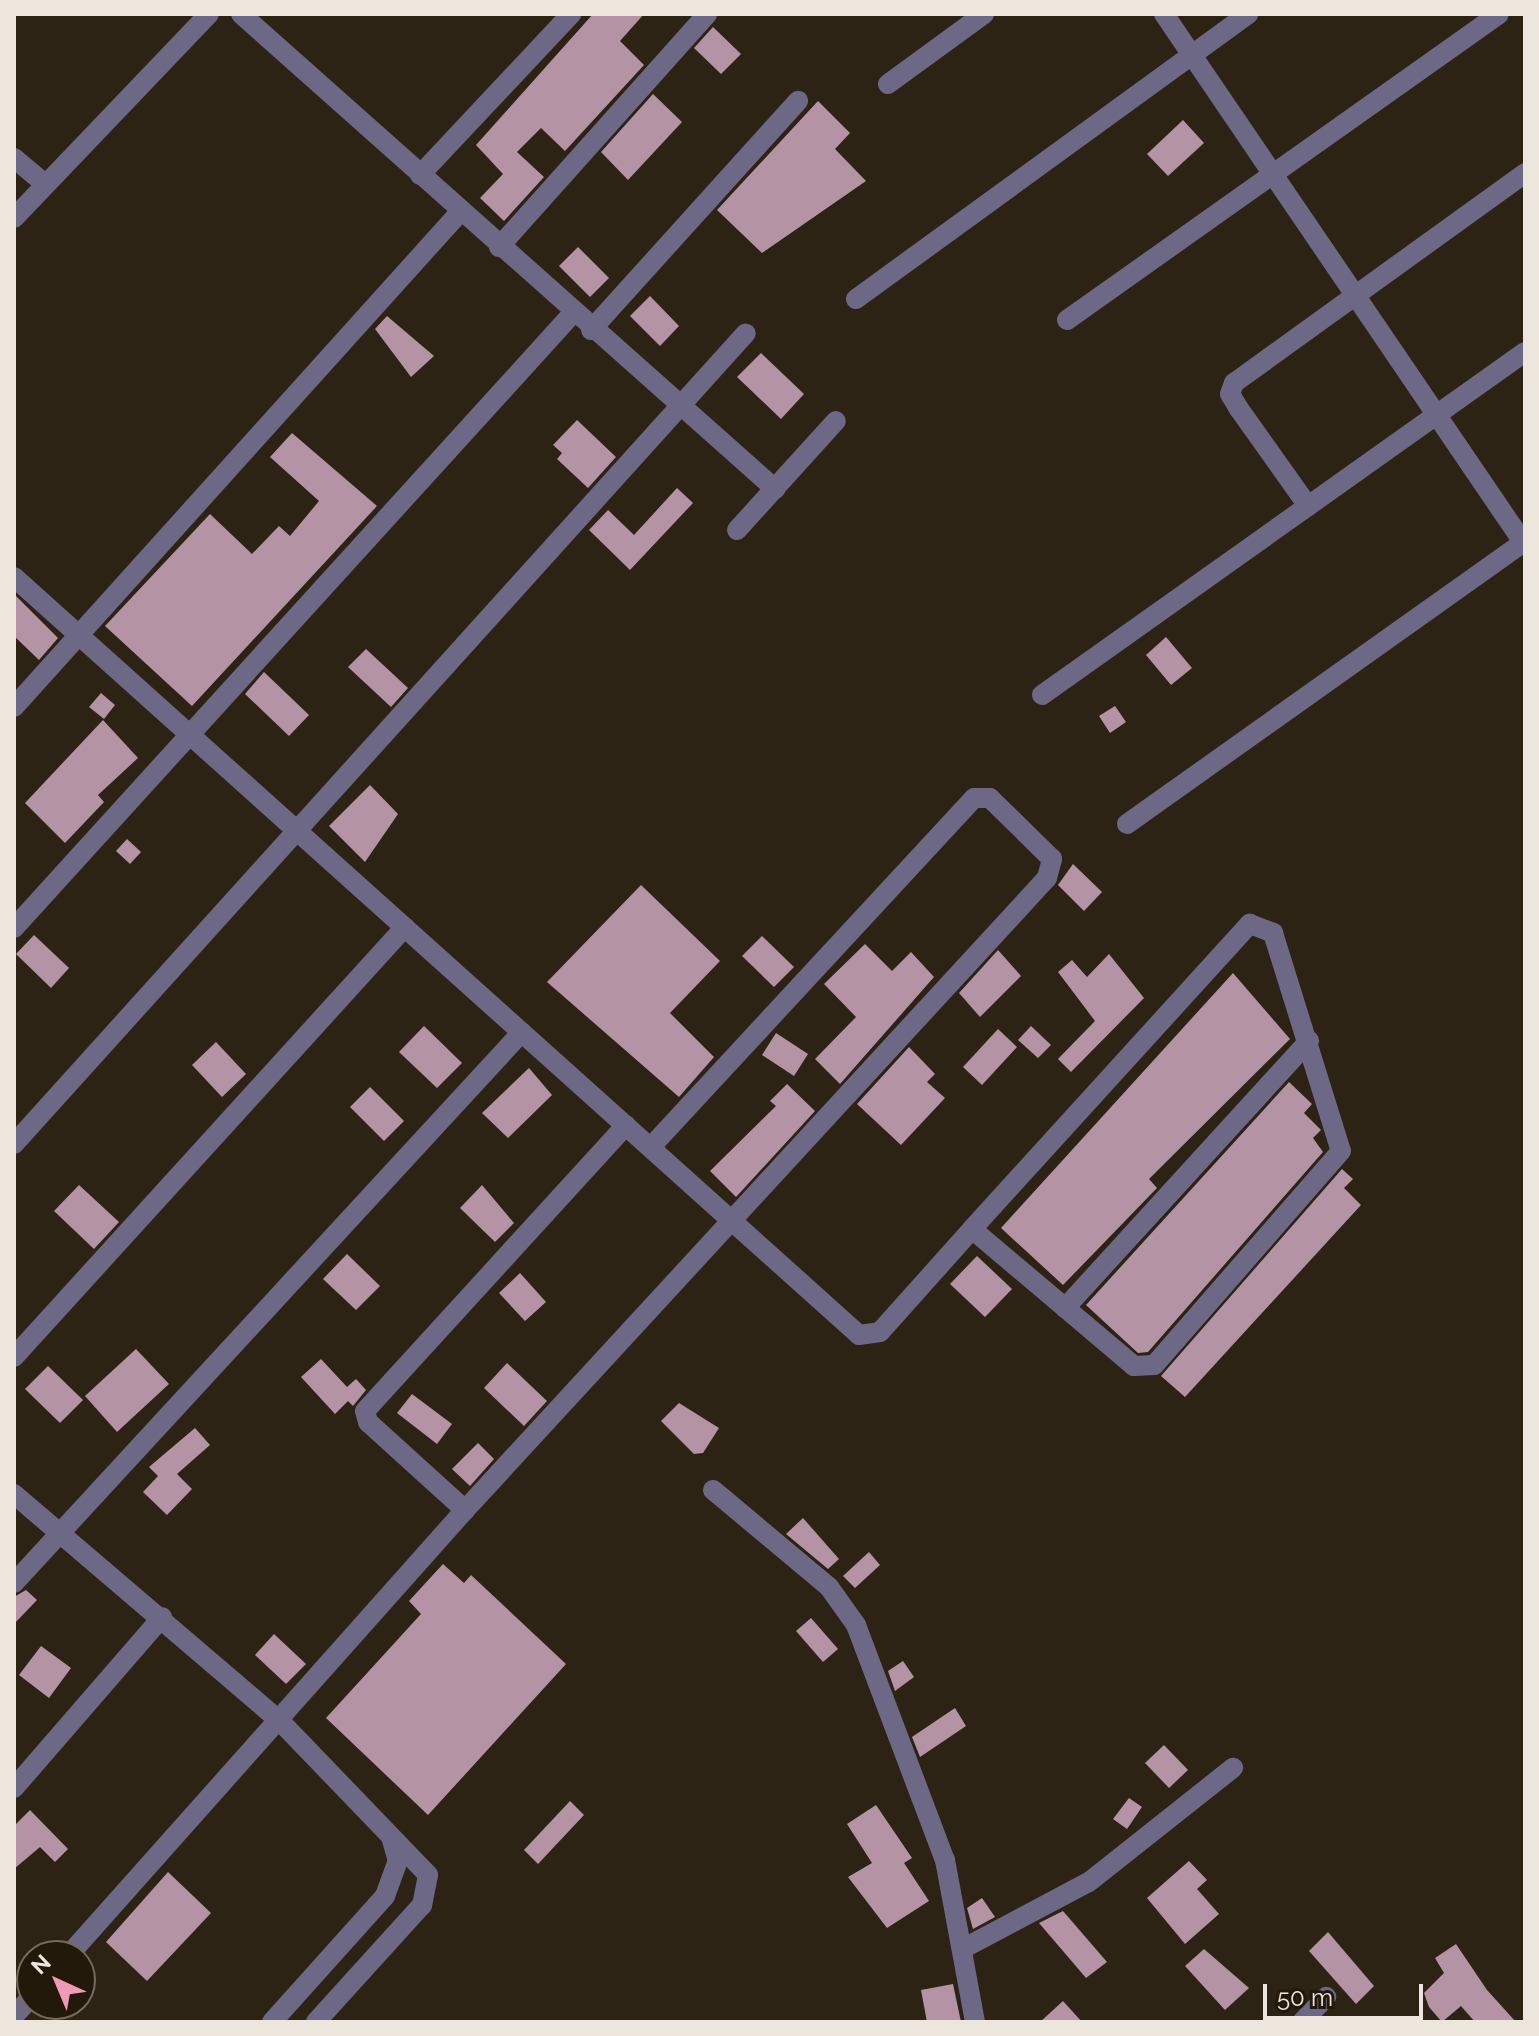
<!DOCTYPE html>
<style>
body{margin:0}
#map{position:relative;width:1539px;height:2036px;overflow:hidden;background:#2d2314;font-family:Raleway,sans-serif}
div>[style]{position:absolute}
.building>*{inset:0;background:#b493a5}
.minor>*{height:20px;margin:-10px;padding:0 10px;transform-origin:10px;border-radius:10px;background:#6e6887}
span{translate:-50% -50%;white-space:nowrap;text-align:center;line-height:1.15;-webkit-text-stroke:8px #23190b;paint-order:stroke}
.frame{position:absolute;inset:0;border:16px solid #ede6dc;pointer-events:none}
.north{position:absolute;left:16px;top:1940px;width:80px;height:80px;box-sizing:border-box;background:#23190b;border:2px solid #746b5f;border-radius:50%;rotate:316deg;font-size:22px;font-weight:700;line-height:32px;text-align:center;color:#ede6dc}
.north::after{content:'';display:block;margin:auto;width:28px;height:36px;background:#f09ab6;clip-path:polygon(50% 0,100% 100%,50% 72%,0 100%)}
.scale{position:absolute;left:1263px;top:1984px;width:160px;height:36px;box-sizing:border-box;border:4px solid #ede6dc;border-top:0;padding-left:10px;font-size:24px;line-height:28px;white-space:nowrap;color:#ede6dc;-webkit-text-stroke:6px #23190b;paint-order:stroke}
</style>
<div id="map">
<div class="building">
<div style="clip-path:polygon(593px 14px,644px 14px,620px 41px,644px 65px,565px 151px,541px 128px,517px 152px,544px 177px,504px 221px,480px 198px,503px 174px,476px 145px)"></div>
<div style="clip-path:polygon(713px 27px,741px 54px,721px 74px,694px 48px)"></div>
<div style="clip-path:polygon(653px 94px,682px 122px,628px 180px,601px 152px)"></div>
<div style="clip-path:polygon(818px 101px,850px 133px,835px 149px,866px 181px,762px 253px,717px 210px)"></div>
<div style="clip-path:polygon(1183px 120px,1204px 143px,1168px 176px,1147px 154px)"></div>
<div style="clip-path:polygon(578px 247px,609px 278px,590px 297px,559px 266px)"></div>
<div style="clip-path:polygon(650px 296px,679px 326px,660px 346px,630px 316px)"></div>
<div style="clip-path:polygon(387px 316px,434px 356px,411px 377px,375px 329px)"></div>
<div style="clip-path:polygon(761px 353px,804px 394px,781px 419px,737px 377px)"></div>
<div style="clip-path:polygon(577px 420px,616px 457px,588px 488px,557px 459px,562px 453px,553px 445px)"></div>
<div style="clip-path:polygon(292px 433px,377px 506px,192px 706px,105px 626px,210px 514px,252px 554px,279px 526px,290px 536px,319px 501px,270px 457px)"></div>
<div style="clip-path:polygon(677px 488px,693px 503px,630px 570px,589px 530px,608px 510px,634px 535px)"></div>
<div style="clip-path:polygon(15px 595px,58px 638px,39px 660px,14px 636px)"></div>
<div style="clip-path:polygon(1166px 637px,1192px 668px,1171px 685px,1146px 655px)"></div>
<div style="clip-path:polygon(366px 649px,408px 688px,391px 707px,348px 667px)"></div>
<div style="clip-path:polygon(264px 672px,309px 715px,289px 736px,245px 694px)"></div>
<div style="clip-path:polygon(101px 693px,115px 705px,104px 719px,89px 707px)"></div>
<div style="clip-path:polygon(1115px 706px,1126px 722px,1110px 733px,1099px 716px)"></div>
<div style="clip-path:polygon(103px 720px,138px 758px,98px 795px,104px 802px,65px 843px,25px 803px)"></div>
<div style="clip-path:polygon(370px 785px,398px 814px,365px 862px,329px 826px)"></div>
<div style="clip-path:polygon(127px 839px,141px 852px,130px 864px,116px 851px)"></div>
<div style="clip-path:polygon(1073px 864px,1102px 892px,1084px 911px,1058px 885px)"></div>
<div style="clip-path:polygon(641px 885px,720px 961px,670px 1013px,714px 1057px,679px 1097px,547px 982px)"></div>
<div style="clip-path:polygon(34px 935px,69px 968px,51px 988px,16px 954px)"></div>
<div style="clip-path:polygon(762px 936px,794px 967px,774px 987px,742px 956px)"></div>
<div style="clip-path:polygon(865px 944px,892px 971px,911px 952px,934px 977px,840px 1084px,815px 1059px,856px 1017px,824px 984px)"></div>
<div style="clip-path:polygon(998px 950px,1021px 976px,980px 1017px,959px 993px)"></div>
<div style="clip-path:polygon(1109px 954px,1144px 998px,1071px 1072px,1058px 1059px,1095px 1021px,1058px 972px,1072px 960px,1087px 977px)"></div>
<div style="clip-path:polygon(1233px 973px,1290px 1039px,1149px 1179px,1157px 1188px,1063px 1285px,1001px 1228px)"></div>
<div style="clip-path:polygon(424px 1026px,462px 1063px,437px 1088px,399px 1052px)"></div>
<div style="clip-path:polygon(1031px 1026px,1051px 1045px,1038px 1058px,1018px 1040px)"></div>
<div style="clip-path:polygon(998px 1029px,1017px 1047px,982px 1085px,963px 1067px)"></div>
<div style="clip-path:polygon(776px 1033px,808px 1054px,794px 1076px,762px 1055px)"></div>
<div style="clip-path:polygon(216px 1042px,246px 1074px,222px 1097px,192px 1065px)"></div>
<div style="clip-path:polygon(909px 1047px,935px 1074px,927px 1082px,945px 1098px,901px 1145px,857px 1104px)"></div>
<div style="clip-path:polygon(529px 1068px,552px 1095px,508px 1138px,482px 1113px)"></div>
<div style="clip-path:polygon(1289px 1082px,1312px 1104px,1304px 1113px,1321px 1130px,1313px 1138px,1323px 1152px,1148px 1352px,1138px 1353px,1086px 1305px)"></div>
<div style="clip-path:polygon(787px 1084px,815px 1111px,736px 1197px,710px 1171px,776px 1106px,770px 1101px)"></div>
<div style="clip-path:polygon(370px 1087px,404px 1121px,384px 1141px,350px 1107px)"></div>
<div style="clip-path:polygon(1342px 1169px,1353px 1179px,1344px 1188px,1361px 1205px,1185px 1397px,1161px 1376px)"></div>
<div style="clip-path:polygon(79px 1185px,119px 1222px,94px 1249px,54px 1211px)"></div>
<div style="clip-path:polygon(482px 1185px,514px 1223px,495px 1242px,460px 1208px)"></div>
<div style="clip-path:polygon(347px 1254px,380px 1286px,356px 1310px,323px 1279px)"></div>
<div style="clip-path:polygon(977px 1256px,1012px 1289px,985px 1317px,950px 1284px)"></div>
<div style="clip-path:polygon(520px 1273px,546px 1302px,525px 1321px,499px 1293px)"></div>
<div style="clip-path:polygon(136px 1349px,169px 1384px,117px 1432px,85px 1396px)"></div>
<div style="clip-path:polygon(321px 1359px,347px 1387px,356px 1379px,366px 1390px,353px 1406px,348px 1401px,335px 1414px,301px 1377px)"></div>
<div style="clip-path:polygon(507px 1363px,547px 1401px,524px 1426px,484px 1388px)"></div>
<div style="clip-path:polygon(48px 1366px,83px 1400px,60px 1423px,25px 1389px)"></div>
<div style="clip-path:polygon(412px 1394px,452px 1424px,437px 1444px,397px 1413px)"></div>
<div style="clip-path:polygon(679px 1403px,719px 1428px,703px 1453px,694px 1454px,661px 1421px)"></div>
<div style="clip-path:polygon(195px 1428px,210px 1445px,177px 1474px,192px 1489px,167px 1515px,143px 1492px,158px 1476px,149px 1467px)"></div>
<div style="clip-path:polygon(478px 1443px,494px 1459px,470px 1486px,452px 1469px)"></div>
<div style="clip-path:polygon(803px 1518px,839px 1559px,828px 1569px,786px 1534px)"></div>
<div style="clip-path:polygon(869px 1552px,880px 1565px,855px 1588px,843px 1576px)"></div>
<div style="clip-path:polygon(443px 1564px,464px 1583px,471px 1575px,566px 1664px,428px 1815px,326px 1718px,421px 1614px,409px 1601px)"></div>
<div style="clip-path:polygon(26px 1590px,37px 1600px,14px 1624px,14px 1597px)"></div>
<div style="clip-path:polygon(811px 1618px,838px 1649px,823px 1662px,796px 1631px)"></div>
<div style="clip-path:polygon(274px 1634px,306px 1664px,286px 1684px,255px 1655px)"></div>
<div style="clip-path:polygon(41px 1646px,71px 1668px,49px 1698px,19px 1675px)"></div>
<div style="clip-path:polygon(903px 1661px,914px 1677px,895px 1691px,888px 1671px)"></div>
<div style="clip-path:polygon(955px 1708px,966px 1726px,920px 1757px,912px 1737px)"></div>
<div style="clip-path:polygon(1164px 1745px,1188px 1770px,1169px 1788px,1145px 1763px)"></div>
<div style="clip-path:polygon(1129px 1798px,1142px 1807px,1127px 1829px,1113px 1819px)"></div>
<div style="clip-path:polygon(570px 1801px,584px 1815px,538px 1864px,524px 1850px)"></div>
<div style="clip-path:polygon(876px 1805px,912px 1858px,904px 1863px,929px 1901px,887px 1928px,848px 1877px,872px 1863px,847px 1824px)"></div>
<div style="clip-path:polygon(30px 1810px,68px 1849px,55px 1862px,40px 1847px,14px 1869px,14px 1826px)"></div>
<div style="clip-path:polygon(1189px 1861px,1207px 1880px,1197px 1889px,1219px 1914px,1185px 1944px,1147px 1898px)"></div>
<div style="clip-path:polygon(168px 1872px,211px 1913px,147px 1981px,106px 1942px)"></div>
<div style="clip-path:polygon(982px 1898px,995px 1917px,973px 1929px,967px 1908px)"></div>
<div style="clip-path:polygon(1063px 1911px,1107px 1962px,1086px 1978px,1039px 1923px)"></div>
<div style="clip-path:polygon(1328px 1932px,1374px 1986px,1356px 2004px,1309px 1951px)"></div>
<div style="clip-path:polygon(1456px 1944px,1487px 1990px,1516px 2022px,1475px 2022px,1461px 2006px,1442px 2022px,1429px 2007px,1424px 1993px,1444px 1973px,1435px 1958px)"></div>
<div style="clip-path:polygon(1204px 1949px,1249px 1988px,1225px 2010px,1185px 1966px)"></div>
<div style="clip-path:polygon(953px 1984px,961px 2022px,927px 2022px,921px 1990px)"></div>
<div style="clip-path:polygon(1063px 2001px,1082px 2022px,1040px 2022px)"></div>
</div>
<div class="minor">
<div style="left:241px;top:14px;width:715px;rotate:41.65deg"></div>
<div style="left:1164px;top:14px;width:642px;rotate:55.79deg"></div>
<div style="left:888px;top:84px;width:119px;rotate:-36.1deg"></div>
<div style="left:14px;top:158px;width:40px;rotate:40deg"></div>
<div style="left:420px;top:175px;width:221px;rotate:-46.8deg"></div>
<div style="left:14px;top:218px;width:282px;rotate:-46.3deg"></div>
<div style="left:499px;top:247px;width:312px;rotate:-48.2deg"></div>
<div style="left:856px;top:299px;width:485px;rotate:-36deg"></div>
<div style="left:1067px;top:320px;width:529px;rotate:-35.31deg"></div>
<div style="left:591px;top:330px;width:309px;rotate:-47.9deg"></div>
<div style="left:1308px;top:506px;width:119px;rotate:-125.4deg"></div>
<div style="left:1239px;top:409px;width:17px;rotate:-121deg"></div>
<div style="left:1230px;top:394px;width:12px;rotate:-70deg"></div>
<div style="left:1234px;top:383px;width:359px;rotate:-35.8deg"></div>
<div style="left:737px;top:530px;width:147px;rotate:-47.8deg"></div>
<div style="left:14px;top:577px;width:1135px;rotate:41.89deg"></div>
<div style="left:859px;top:1335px;width:21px;rotate:-8deg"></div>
<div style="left:880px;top:1332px;width:138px;rotate:-48.2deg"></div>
<div style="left:972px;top:1229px;width:413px;rotate:-47.7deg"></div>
<div style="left:1250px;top:924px;width:25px;rotate:21deg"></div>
<div style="left:1273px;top:933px;width:228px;rotate:72.7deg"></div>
<div style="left:1341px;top:1151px;width:284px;rotate:131.1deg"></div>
<div style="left:1154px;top:1365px;width:20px;rotate:177deg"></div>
<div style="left:1134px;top:1366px;width:212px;rotate:-139.8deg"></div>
<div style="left:1042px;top:695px;width:592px;rotate:-35.38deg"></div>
<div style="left:14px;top:707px;width:666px;rotate:-47.98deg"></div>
<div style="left:1127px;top:824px;width:488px;rotate:-35.4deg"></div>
<div style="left:14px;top:928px;width:831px;rotate:-47.73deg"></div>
<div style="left:14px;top:1144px;width:1092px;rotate:-47.93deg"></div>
<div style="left:1065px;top:1308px;width:362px;rotate:-47.6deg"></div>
<div style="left:14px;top:1357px;width:581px;rotate:-47.72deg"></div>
<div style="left:713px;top:1490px;width:151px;rotate:39.9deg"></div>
<div style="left:829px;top:1587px;width:47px;rotate:54.6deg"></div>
<div style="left:856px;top:1625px;width:251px;rotate:69.3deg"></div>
<div style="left:945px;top:1860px;width:165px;rotate:79.5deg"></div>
<div style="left:14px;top:1494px;width:348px;rotate:40.5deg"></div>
<div style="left:279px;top:1720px;width:215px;rotate:46.1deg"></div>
<div style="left:428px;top:1875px;width:31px;rotate:101deg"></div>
<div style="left:422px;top:1905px;width:158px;rotate:132.2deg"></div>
<div style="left:465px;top:1510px;width:131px;rotate:-137.8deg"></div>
<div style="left:368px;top:1422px;width:11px;rotate:-105deg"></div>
<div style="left:365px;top:1411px;width:387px;rotate:-47.6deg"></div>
<div style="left:14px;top:1583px;width:749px;rotate:-47.33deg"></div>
<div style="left:14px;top:1788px;width:226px;rotate:-49.1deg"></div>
<div style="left:966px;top:1947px;width:139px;rotate:-27.9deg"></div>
<div style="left:1089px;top:1882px;width:184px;rotate:-38.4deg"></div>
<div style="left:68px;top:1956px;width:597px;rotate:-48.33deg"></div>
<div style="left:465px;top:1510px;width:859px;rotate:-47.36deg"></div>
<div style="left:1047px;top:878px;width:20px;rotate:-75deg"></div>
<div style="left:1052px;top:859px;width:87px;rotate:-135.5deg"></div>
<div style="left:990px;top:798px;width:16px;rotate:180deg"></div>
<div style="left:974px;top:798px;width:476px;rotate:132.8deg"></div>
<div style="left:14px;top:2016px;width:27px;rotate:-48deg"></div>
<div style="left:272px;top:2022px;width:169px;rotate:-48.1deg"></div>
<div style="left:385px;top:1896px;width:37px;rotate:-70deg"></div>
<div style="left:398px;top:1861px;width:25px;rotate:-106deg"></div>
<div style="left:1302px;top:2022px;width:35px;rotate:-46deg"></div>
</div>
<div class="frame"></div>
<div class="north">N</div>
<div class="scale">50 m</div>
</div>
